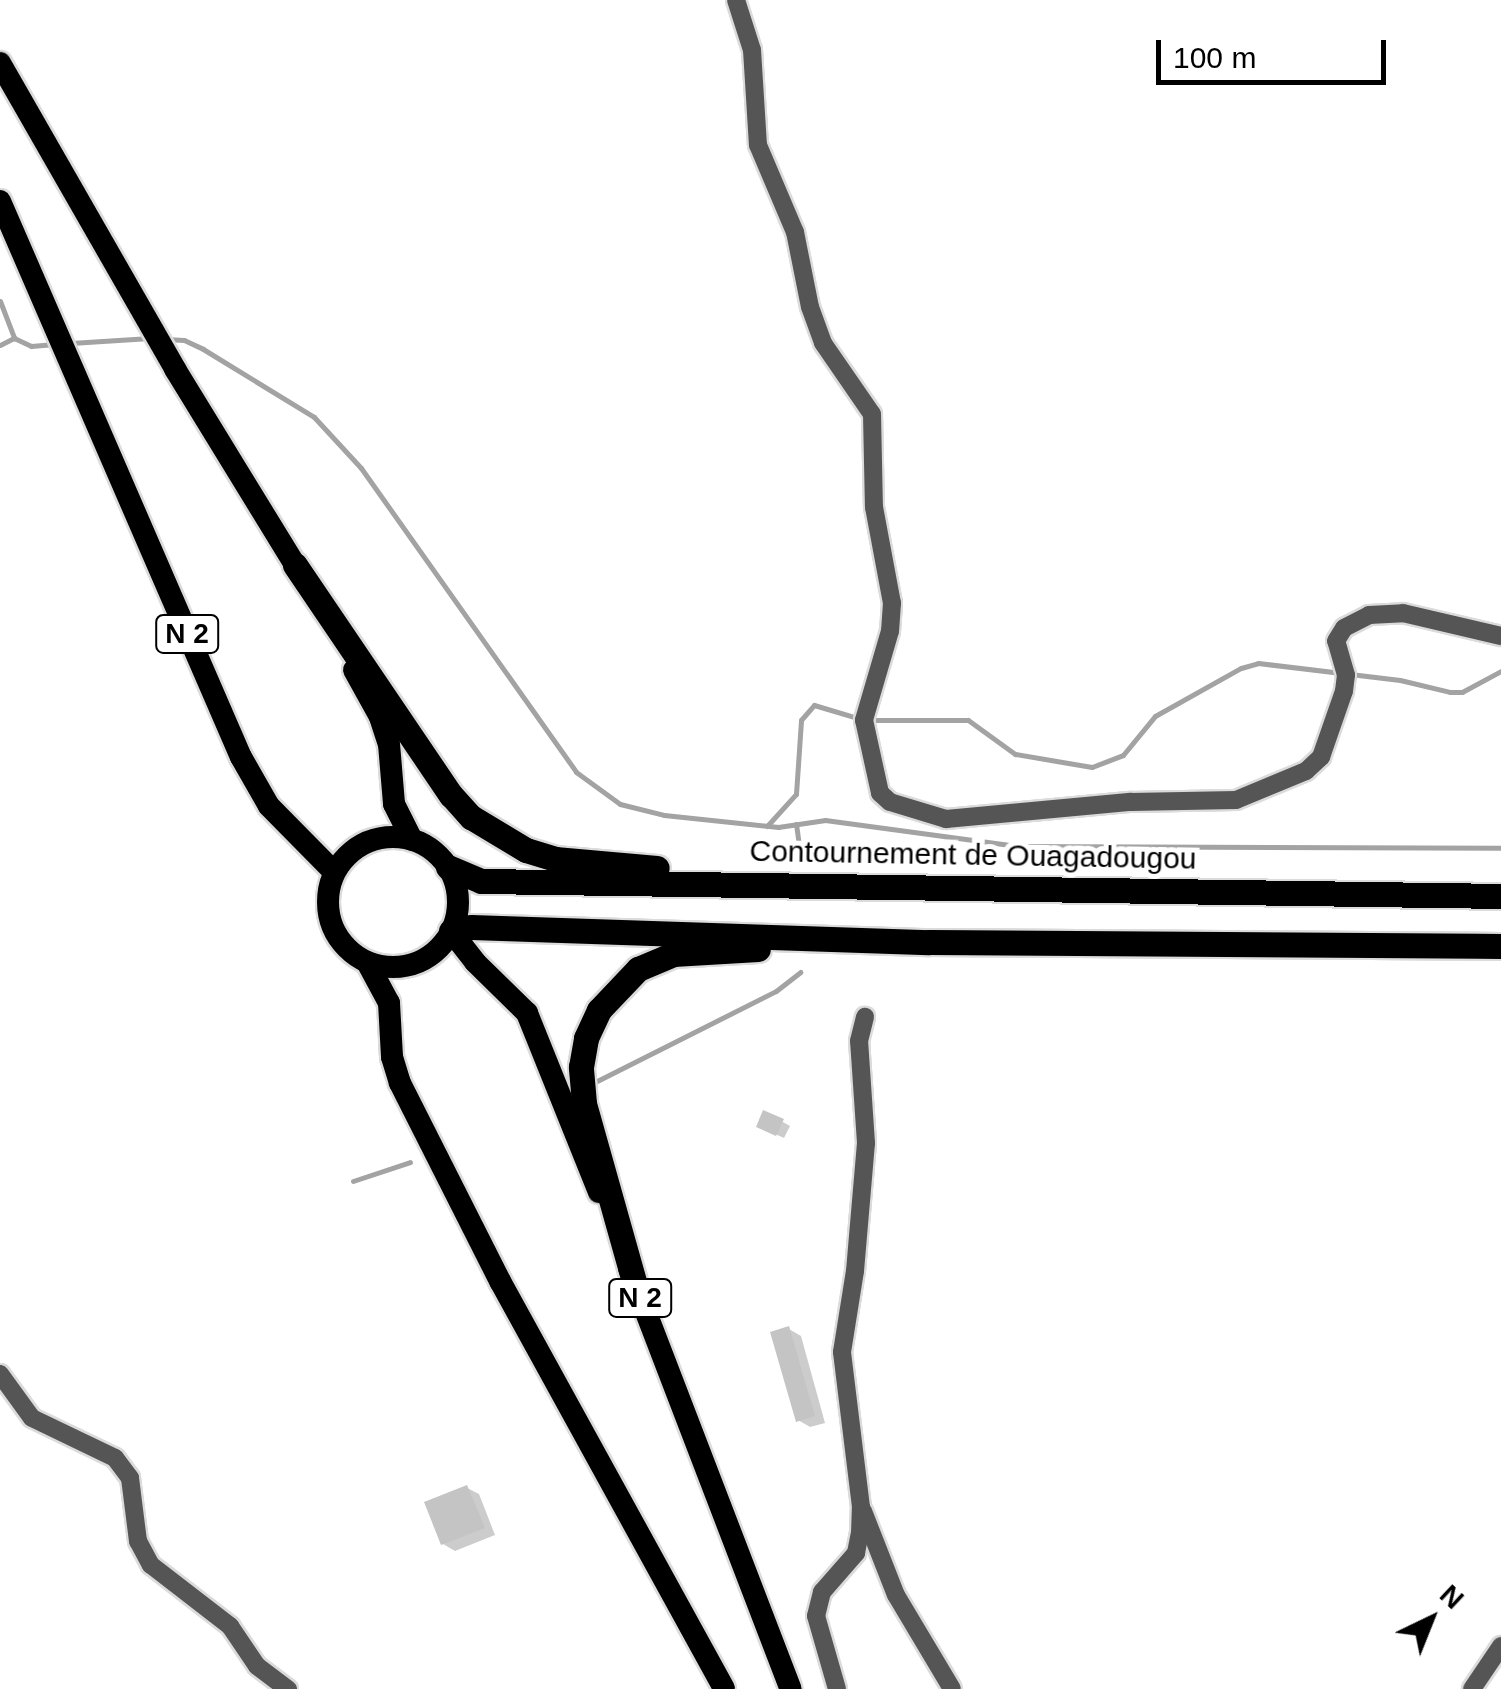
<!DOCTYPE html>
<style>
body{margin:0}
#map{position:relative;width:1501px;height:1689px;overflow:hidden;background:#fff;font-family:Helvetica,sans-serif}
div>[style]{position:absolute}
.shadow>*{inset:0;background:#0003}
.stream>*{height:5px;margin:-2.5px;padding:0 2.5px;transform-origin:2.5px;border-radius:2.5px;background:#a3a3a3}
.building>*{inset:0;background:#c4c4c4}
.roads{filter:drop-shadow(2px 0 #dbdbdb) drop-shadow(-2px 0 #dbdbdb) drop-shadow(0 2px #dbdbdb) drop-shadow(0 -2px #dbdbdb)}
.minor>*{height:18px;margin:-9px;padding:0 9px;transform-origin:9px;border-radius:9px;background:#555}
.major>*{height:22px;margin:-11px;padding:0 11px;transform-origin:11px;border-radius:11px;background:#000}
.major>.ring{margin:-11px;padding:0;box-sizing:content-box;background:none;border:22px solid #000;border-radius:50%}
.highway>*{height:25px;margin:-12.5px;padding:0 12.5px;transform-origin:12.5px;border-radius:12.5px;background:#000}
span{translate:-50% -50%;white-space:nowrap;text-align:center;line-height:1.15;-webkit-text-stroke:10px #fff;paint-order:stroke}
.shield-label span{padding:2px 8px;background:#fff;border:2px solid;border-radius:8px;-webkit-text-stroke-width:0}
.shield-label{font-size:28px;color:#000;font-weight:700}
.street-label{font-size:30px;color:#000}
.north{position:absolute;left:1381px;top:1569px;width:100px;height:100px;-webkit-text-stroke:8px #fff;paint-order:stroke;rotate:43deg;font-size:28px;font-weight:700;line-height:40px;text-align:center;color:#000}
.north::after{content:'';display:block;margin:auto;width:35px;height:45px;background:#000;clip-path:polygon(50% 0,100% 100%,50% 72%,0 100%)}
.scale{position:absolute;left:1156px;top:40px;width:230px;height:45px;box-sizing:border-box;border:5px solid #000;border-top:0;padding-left:12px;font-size:30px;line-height:35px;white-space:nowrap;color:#000;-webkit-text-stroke:8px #fff;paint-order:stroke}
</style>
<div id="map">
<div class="shadow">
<div style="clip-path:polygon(783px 1122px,790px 1126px,784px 1138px,766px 1130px)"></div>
<div style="clip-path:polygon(789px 1329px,801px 1336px,825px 1423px,810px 1427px,798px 1420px)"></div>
<div style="clip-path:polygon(467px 1488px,479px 1494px,495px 1535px,455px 1551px,443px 1544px)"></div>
</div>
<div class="stream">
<div style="left:0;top:301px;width:40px;rotate:69deg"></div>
<div style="left:14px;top:338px;width:19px;rotate:25deg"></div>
<div style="left:31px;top:346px;width:24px;rotate:-5deg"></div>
<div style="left:165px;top:339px;width:19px;rotate:3deg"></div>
<div style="left:184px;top:340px;width:21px;rotate:25deg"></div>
<div style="left:203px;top:349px;width:130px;rotate:31.5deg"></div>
<div style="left:314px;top:417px;width:69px;rotate:47.3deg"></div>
<div style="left:361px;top:468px;width:372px;rotate:54.7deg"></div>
<div style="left:576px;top:772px;width:54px;rotate:36deg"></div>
<div style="left:620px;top:804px;width:45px;rotate:14deg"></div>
<div style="left:664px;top:815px;width:115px;rotate:6deg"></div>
<div style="left:778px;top:827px;width:48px;rotate:-8.5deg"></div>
<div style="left:825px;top:820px;width:194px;rotate:7.7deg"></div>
<div style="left:1017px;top:846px;width:484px;rotate:0.2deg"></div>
<div style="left:71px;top:343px;width:79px;rotate:-3.6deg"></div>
<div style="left:0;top:345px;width:16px;rotate:-27deg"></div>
<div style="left:796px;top:824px;width:22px;rotate:82deg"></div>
<div style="left:767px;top:826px;width:43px;rotate:-47.8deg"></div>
<div style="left:796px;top:794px;width:74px;rotate:-86.1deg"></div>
<div style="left:801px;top:720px;width:20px;rotate:-49deg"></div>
<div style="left:814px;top:705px;width:52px;rotate:16.7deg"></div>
<div style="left:864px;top:720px;width:104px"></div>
<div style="left:968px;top:720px;width:58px;rotate:35.9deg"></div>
<div style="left:1015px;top:754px;width:78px;rotate:9.6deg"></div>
<div style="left:1092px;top:767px;width:33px;rotate:-21deg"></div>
<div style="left:1123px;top:755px;width:50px;rotate:-50.6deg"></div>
<div style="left:1155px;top:716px;width:98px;rotate:-29.2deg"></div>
<div style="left:1241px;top:668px;width:18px;rotate:-16deg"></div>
<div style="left:1258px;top:663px;width:143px;rotate:6.8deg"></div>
<div style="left:1400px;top:680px;width:51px;rotate:13.5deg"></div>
<div style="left:1450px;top:692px;width:12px"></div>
<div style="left:1462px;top:692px;width:44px;rotate:-28.3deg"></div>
<div style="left:597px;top:1081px;width:200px;rotate:-26.7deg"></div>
<div style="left:776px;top:991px;width:31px;rotate:-38deg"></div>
<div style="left:353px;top:1181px;width:60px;rotate:-18.4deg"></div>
</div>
<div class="building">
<div style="clip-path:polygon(763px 1110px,784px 1119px,776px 1136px,756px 1127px)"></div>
<div style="clip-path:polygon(789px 1326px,815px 1416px,796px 1422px,770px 1332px)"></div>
<div style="clip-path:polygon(467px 1485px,485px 1528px,441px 1545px,424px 1502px)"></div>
</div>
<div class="roads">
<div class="minor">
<div style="left:736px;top:0;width:52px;rotate:72.3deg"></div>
<div style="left:752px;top:50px;width:95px;rotate:86.4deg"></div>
<div style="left:758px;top:145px;width:95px;rotate:67deg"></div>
<div style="left:795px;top:232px;width:76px;rotate:78.7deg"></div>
<div style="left:810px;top:307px;width:38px;rotate:70deg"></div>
<div style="left:823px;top:343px;width:86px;rotate:55.4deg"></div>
<div style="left:872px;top:414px;width:93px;rotate:88.8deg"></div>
<div style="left:874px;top:507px;width:98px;rotate:79.4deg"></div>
<div style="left:892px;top:603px;width:28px;rotate:94deg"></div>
<div style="left:890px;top:631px;width:93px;rotate:106.3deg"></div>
<div style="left:864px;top:720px;width:75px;rotate:77.6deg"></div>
<div style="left:880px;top:793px;width:13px;rotate:42deg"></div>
<div style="left:890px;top:802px;width:59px;rotate:16.9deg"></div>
<div style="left:946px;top:819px;width:186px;rotate:-5.3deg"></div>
<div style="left:1131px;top:802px;width:105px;rotate:-1.1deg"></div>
<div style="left:1236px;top:800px;width:76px;rotate:-22.5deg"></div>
<div style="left:1306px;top:771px;width:21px;rotate:-43deg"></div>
<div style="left:1321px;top:757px;width:70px;rotate:-70.8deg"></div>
<div style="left:1344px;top:691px;width:16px;rotate:-83deg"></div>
<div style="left:1346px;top:675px;width:35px;rotate:-106deg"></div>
<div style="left:1336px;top:641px;width:15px;rotate:-58deg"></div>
<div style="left:1344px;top:628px;width:28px;rotate:-27deg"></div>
<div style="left:1369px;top:615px;width:34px;rotate:-3deg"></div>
<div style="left:1403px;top:613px;width:101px;rotate:13.2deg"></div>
<div style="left:0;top:1374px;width:54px;rotate:54deg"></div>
<div style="left:32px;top:1418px;width:92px;rotate:25.7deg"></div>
<div style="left:115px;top:1458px;width:25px;rotate:53deg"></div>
<div style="left:130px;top:1478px;width:64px;rotate:82.8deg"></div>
<div style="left:138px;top:1541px;width:27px;rotate:62deg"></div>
<div style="left:151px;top:1565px;width:100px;rotate:37.7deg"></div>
<div style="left:230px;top:1626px;width:48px;rotate:56deg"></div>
<div style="left:257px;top:1666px;width:39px;rotate:37deg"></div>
<div style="left:863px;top:1511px;width:90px;rotate:68.6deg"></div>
<div style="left:896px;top:1595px;width:109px;rotate:59.2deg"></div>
<div style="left:837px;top:1689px;width:76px;rotate:-106deg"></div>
<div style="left:816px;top:1616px;width:25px;rotate:-76deg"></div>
<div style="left:822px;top:1592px;width:52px;rotate:-48.9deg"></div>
<div style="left:856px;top:1553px;width:20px;rotate:-79deg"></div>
<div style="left:860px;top:1533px;width:26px;rotate:-88deg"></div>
<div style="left:861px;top:1507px;width:156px;rotate:-97deg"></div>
<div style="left:842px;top:1352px;width:82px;rotate:-80.9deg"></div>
<div style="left:855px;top:1271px;width:128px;rotate:-85.1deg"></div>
<div style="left:866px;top:1143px;width:102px;rotate:-93.9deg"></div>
<div style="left:859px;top:1041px;width:25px;rotate:-76deg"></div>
<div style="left:1472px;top:1689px;width:52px;rotate:-56deg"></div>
</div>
<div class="major">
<div style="left:0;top:63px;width:353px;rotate:60.2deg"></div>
<div style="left:175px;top:369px;width:249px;rotate:58.5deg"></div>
<div style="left:0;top:201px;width:606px;rotate:66.57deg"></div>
<div style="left:241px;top:757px;width:56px;rotate:60.3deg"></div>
<div style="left:269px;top:806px;width:93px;rotate:45.4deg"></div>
<div style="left:354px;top:670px;width:54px;rotate:61deg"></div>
<div style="left:380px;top:717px;width:28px;rotate:72deg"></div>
<div style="left:389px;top:744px;width:60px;rotate:85.2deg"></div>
<div style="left:394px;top:804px;width:40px;rotate:63.4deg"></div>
<div class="ring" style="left:328px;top:837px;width:108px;height:108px"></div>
<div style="left:451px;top:931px;width:39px;rotate:52deg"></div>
<div style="left:475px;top:962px;width:73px;rotate:44.4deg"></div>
<div style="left:527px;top:1013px;width:193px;rotate:68.1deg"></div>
<div style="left:367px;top:962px;width:47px;rotate:61.8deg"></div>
<div style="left:389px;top:1003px;width:54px;rotate:86.8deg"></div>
<div style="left:392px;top:1057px;width:27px;rotate:73deg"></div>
<div style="left:400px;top:1083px;width:222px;rotate:63.2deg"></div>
<div style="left:500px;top:1281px;width:465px;rotate:61.2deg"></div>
<div style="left:629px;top:1268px;width:451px;rotate:69deg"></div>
</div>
<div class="highway">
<div style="left:295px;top:565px;width:278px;rotate:55.9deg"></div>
<div style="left:451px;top:795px;width:30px;rotate:48deg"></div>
<div style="left:471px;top:817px;width:64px;rotate:31deg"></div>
<div style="left:526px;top:850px;width:30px;rotate:17deg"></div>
<div style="left:555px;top:859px;width:102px;rotate:5deg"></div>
<div style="left:448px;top:867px;width:36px;rotate:23deg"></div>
<div style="left:481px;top:881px;width:1020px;rotate:0.84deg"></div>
<div style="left:451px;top:931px;width:20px;rotate:-11deg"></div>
<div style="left:471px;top:927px;width:458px;rotate:1.9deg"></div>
<div style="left:929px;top:942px;width:572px;rotate:0.4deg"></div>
<div style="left:635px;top:1285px;width:189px;rotate:-105.7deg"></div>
<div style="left:584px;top:1103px;width:36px;rotate:-95deg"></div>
<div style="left:581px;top:1067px;width:29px;rotate:-80deg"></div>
<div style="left:586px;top:1038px;width:31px;rotate:-65deg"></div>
<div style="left:599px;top:1010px;width:57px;rotate:-46.4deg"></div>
<div style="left:638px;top:969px;width:38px;rotate:-23deg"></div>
<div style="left:673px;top:954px;width:85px;rotate:-3.4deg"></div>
</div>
</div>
<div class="shield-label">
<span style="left:187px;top:634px">N 2</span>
<span style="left:640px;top:1298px">N 2</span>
</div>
<div class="street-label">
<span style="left:973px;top:855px;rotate:1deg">Contournement de Ouagadougou</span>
</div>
<div class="north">N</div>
<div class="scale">100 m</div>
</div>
